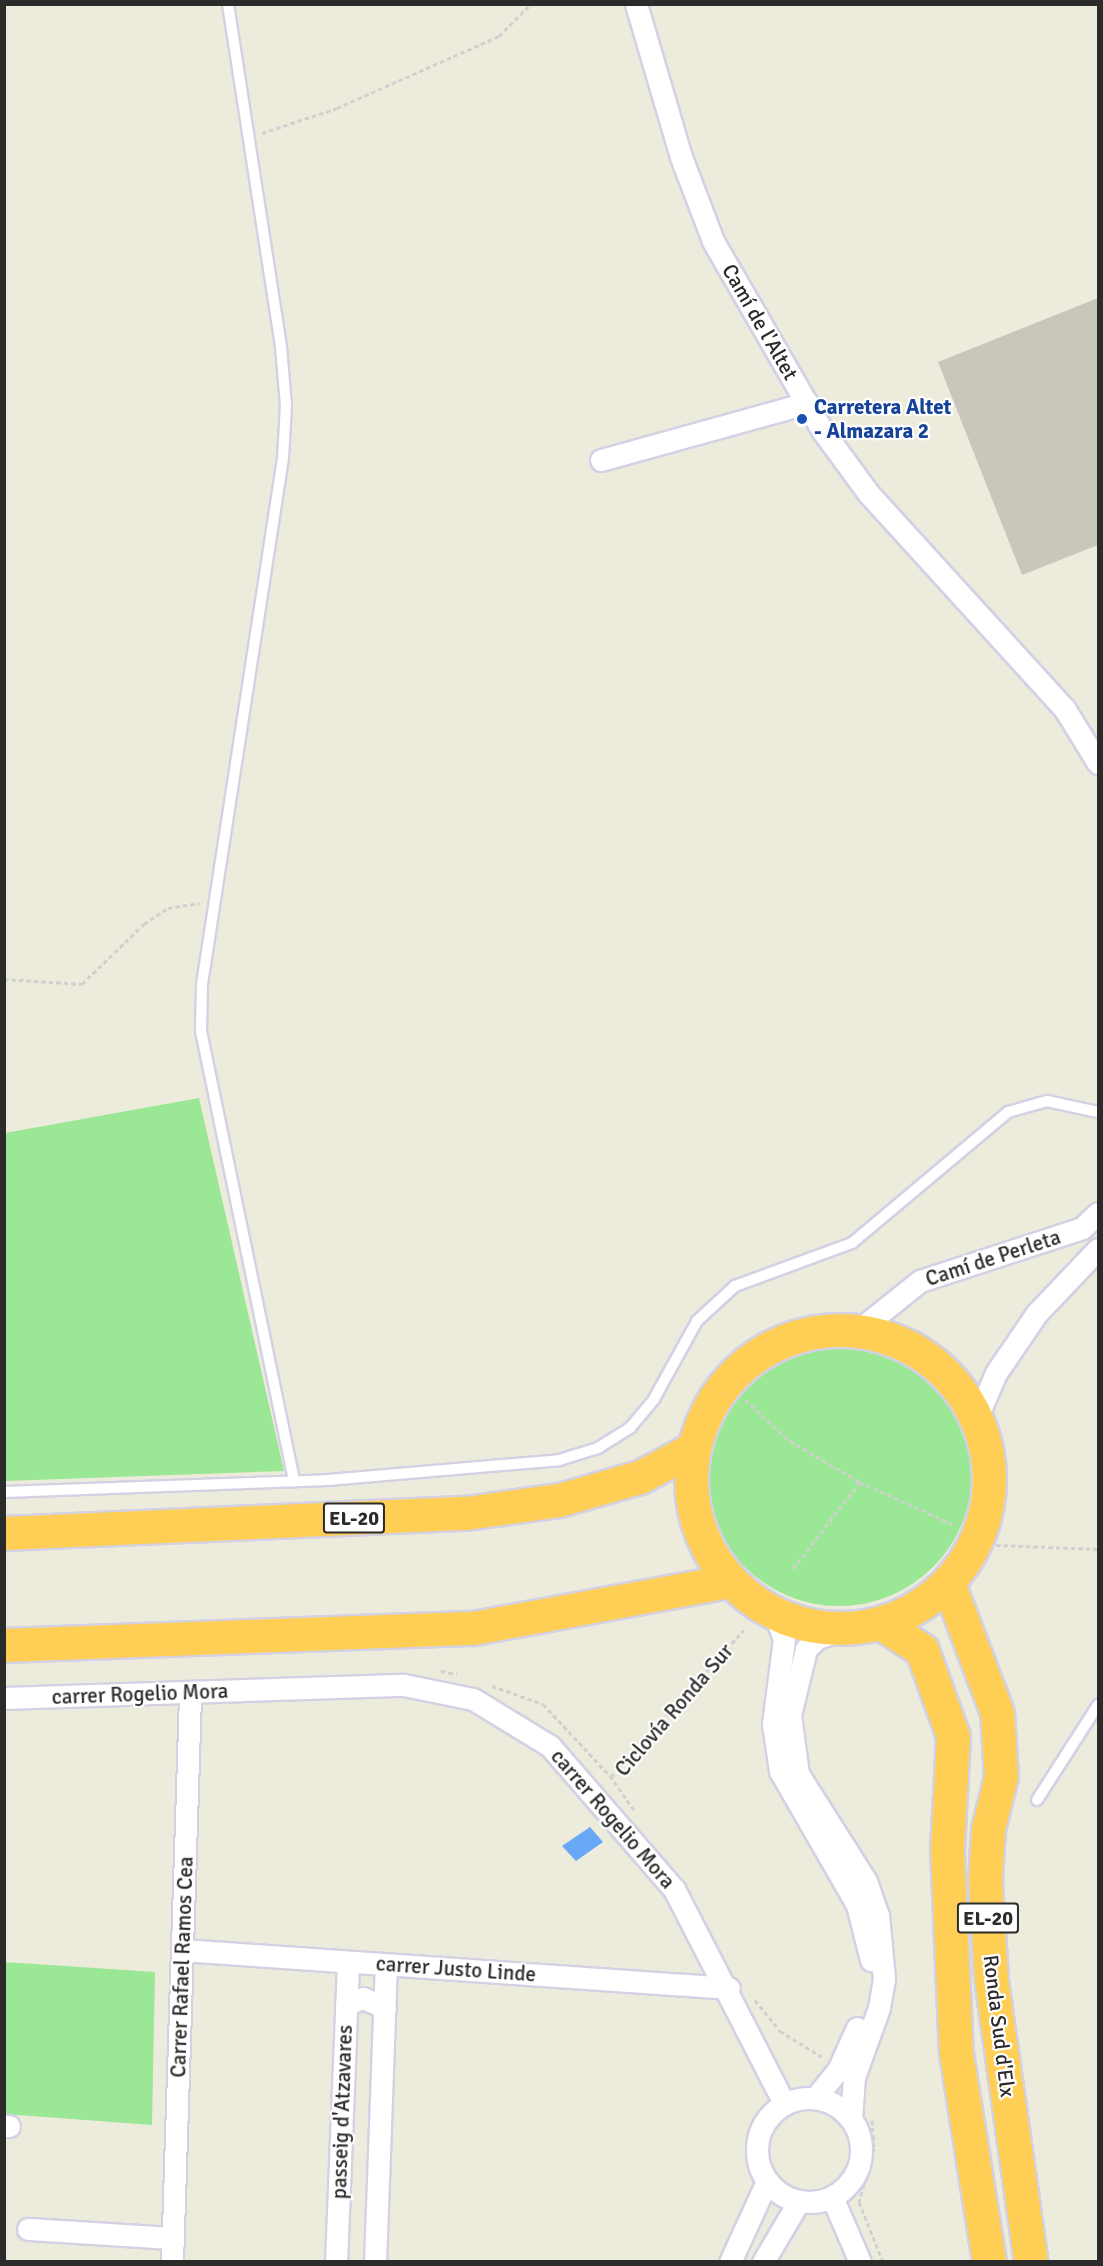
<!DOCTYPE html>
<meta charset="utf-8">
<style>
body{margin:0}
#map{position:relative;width:1103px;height:2266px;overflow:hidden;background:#edebdc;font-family:Signika,sans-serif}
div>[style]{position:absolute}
.green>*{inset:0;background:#9ae795}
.round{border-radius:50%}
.water>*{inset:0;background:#69a8f6}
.building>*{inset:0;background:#c9c7bb}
.path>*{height:3px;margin-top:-1.5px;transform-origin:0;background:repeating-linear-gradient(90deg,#d0d0d0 0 4.5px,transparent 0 7.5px)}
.roads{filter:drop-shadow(2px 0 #d3d1e4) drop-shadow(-2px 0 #d3d1e4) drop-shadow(0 2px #d3d1e4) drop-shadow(0 -2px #d3d1e4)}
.lane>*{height:10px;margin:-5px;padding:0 5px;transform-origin:5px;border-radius:5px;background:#fff}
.street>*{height:21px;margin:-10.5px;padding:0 10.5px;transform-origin:10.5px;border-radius:10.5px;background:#fff}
.street>.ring{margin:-10.5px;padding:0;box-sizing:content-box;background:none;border:21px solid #fff;border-radius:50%}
.highway>*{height:33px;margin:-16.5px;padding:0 16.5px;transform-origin:16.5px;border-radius:16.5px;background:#ffcf55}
.highway>.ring{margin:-16.5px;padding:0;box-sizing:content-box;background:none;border:33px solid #ffcf55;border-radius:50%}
.dots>*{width:16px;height:16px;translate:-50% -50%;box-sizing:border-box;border:3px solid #fff;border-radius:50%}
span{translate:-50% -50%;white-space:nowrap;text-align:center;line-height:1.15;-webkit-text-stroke:4.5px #fff;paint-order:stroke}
.shield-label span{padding:2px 4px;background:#fff;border:2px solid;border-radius:4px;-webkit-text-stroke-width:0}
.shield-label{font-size:20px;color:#2b2b2b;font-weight:700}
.street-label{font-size:21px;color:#2b2b2b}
.transit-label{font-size:21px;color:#164399;font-weight:700}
.left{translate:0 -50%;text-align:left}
.frame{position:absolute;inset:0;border:6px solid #2b2b2b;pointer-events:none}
</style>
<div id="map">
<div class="green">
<div style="clip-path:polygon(199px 1098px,284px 1471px,5px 1481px,5px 1133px)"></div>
<div class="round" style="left:706px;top:1340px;width:266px;height:266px"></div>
<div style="clip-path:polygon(4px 1962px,155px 1972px,152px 2125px,5px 2114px)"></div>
</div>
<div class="water">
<div style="clip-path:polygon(590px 1827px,603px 1842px,576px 1861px,562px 1846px)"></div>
</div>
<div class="building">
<div style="clip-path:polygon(1098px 298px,1098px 545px,1022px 575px,938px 362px)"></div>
</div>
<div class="path">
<div style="left:262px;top:133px;width:79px;rotate:-18.4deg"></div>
<div style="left:337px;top:108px;width:177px;rotate:-24deg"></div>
<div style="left:499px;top:36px;width:45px;rotate:-45deg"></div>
<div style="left:4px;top:979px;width:78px;rotate:3.7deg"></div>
<div style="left:82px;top:984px;width:86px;rotate:-44.1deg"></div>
<div style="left:144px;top:924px;width:29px;rotate:-34deg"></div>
<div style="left:168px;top:908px;width:32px;rotate:-9deg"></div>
<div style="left:745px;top:1400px;width:61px;rotate:42.3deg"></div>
<div style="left:790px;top:1441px;width:81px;rotate:30.4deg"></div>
<div style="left:860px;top:1482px;width:111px;rotate:127.7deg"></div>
<div style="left:860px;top:1482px;width:101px;rotate:24.5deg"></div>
<div style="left:996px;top:1545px;width:102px;rotate:2.2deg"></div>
<div style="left:441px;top:1671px;width:16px;rotate:11deg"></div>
<div style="left:492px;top:1686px;width:54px;rotate:19.4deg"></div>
<div style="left:543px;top:1704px;width:100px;rotate:47deg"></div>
<div style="left:634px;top:1810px;width:40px;rotate:-124.9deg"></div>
<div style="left:611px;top:1777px;width:198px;rotate:-47.9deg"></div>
<div style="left:755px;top:2000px;width:40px;rotate:51deg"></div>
<div style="left:780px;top:2031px;width:49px;rotate:31.8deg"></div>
<div style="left:872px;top:2120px;width:28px;rotate:86deg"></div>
<div style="left:874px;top:2148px;width:56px;rotate:105.5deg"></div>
<div style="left:859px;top:2202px;width:65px;rotate:68.2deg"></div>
</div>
<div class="roads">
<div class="lane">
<div style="left:228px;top:4px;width:347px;rotate:81.2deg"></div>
<div style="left:281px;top:347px;width:58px;rotate:85.1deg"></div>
<div style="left:286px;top:405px;width:53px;rotate:93.2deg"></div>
<div style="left:283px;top:458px;width:532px;rotate:98.75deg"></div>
<div style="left:202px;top:984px;width:47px;rotate:91.2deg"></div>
<div style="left:201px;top:1031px;width:460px;rotate:78.3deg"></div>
<div style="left:4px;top:1492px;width:324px;rotate:-2.1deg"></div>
<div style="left:328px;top:1480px;width:232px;rotate:-4.9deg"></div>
<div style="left:559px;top:1460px;width:41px;rotate:-17.1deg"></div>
<div style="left:598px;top:1448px;width:38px;rotate:-32deg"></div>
<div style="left:630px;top:1428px;width:38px;rotate:-50deg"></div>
<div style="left:654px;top:1399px;width:89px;rotate:-61.1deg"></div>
<div style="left:697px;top:1321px;width:52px;rotate:-42.6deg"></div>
<div style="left:735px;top:1286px;width:125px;rotate:-20.2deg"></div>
<div style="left:852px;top:1243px;width:204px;rotate:-40deg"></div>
<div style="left:1008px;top:1112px;width:41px;rotate:-15.8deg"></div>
<div style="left:1047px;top:1101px;width:52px;rotate:12.2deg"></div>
<div style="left:1037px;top:1800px;width:113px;rotate:-57.3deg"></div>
</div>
<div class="street">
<div style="left:636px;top:4px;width:159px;rotate:73.6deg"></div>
<div style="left:681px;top:157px;width:90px;rotate:69.1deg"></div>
<div style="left:713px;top:241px;width:218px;rotate:60deg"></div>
<div style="left:822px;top:430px;width:79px;rotate:53.7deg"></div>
<div style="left:869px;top:494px;width:290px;rotate:47.7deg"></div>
<div style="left:1064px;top:708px;width:65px;rotate:58.3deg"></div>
<div style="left:601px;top:460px;width:214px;rotate:-15.5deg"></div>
<div style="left:860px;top:1329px;width:77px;rotate:-38.7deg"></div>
<div style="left:920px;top:1281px;width:170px;rotate:-18.1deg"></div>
<div style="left:1082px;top:1228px;width:22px;rotate:-43deg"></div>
<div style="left:977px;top:1417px;width:48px;rotate:-66.6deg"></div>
<div style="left:996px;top:1373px;width:73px;rotate:-55.7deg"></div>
<div style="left:1037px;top:1313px;width:88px;rotate:-46.4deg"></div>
<div style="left:774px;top:1612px;width:29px;rotate:70deg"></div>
<div style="left:784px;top:1639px;width:86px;rotate:97.4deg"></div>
<div style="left:773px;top:1724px;width:48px;rotate:81.5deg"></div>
<div style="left:780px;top:1771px;width:155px;rotate:60.1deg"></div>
<div style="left:857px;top:1905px;width:57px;rotate:75.7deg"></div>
<div style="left:843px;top:1630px;width:27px;rotate:163deg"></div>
<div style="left:817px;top:1638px;width:16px;rotate:135deg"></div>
<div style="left:806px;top:1649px;width:68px;rotate:103.6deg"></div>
<div style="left:790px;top:1715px;width:60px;rotate:82.3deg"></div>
<div style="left:798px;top:1774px;width:127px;rotate:57.6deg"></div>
<div style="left:866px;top:1881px;width:36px;rotate:71deg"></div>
<div style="left:878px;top:1915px;width:64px;rotate:84.6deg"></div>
<div style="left:884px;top:1979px;width:29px;rotate:100deg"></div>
<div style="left:879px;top:2008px;width:73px;rotate:109.9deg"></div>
<div style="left:854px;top:2077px;width:42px;rotate:94.1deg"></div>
<div style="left:4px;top:1698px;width:400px;rotate:-1.9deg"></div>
<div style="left:404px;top:1685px;width:70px;rotate:11.5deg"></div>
<div style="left:473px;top:1699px;width:90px;rotate:31.4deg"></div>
<div style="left:550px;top:1746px;width:189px;rotate:49.1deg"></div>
<div style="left:674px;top:1889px;width:241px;rotate:62.8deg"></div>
<div style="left:182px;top:1950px;width:548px;rotate:3.97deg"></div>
<div style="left:346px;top:2004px;width:18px;rotate:-19deg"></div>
<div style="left:363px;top:1998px;width:24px;rotate:24deg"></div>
<div style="left:816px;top:2097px;width:35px;rotate:-51deg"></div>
<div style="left:838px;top:2070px;width:46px;rotate:-65.7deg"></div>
<div class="ring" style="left:757px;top:2098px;width:83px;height:83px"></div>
<div style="left:4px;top:2126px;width:5px"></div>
<div style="left:832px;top:2197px;width:71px;rotate:66.7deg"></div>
<div style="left:28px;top:2229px;width:145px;rotate:3.6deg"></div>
<div style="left:172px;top:2262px;width:566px;rotate:-88.18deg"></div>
<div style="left:336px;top:2262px;width:300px;rotate:-87.7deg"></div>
<div style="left:375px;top:2262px;width:296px;rotate:-87.9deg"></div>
<div style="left:730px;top:2262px;width:89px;rotate:-65.4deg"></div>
<div style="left:763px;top:2262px;width:71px;rotate:-59.5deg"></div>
</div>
<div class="highway">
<div class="ring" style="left:691px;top:1330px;width:265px;height:265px"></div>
<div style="left:4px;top:1533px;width:462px;rotate:-2.5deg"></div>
<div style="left:466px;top:1513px;width:94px;rotate:-8deg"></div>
<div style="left:559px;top:1500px;width:84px;rotate:-15.9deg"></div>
<div style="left:640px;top:1477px;width:59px;rotate:-28.3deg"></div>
<div style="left:948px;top:1583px;width:139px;rotate:69.3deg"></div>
<div style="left:997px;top:1713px;width:63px;rotate:86.4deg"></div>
<div style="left:1001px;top:1776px;width:55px;rotate:103.8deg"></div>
<div style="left:988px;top:1829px;width:52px;rotate:93.3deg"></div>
<div style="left:985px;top:1881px;width:98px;rotate:86.5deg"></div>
<div style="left:991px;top:1979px;width:286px;rotate:82deg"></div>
<div style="left:882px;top:1624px;width:48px;rotate:33deg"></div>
<div style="left:922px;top:1650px;width:91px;rotate:70.2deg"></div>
<div style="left:953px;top:1736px;width:113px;rotate:93deg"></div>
<div style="left:947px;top:1849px;width:204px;rotate:87.5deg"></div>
<div style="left:956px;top:2053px;width:212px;rotate:81deg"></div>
<div style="left:4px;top:1645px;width:469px;rotate:-2.1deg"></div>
<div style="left:473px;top:1628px;width:260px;rotate:-10.4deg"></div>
</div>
</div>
<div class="dots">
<div style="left:802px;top:419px;background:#1a4fb4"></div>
</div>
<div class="shield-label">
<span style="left:354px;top:1518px">EL-20</span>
<span style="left:988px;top:1918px">EL-20</span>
</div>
<div class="street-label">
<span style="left:760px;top:322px;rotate:60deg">Camí de l'Altet</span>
<span style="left:993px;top:1258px;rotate:-18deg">Camí de Perleta</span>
<span style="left:140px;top:1694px;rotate:-2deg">carrer Rogelio Mora</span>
<span style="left:674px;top:1710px;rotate:-49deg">Ciclovía Ronda Sur</span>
<span style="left:613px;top:1819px;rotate:49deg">carrer Rogelio Mora</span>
<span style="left:182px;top:1967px;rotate:-88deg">Carrer Rafael Ramos Cea</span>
<span style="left:456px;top:1969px;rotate:4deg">carrer Justo Linde</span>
<span style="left:999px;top:2026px;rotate:83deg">Ronda Sud d'Elx</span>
<span style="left:342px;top:2112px;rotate:-88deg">passeig d'Atzavares</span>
</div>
<div class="transit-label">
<span class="left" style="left:814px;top:419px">Carretera Altet<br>- Almazara 2</span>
</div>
<div class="frame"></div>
</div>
